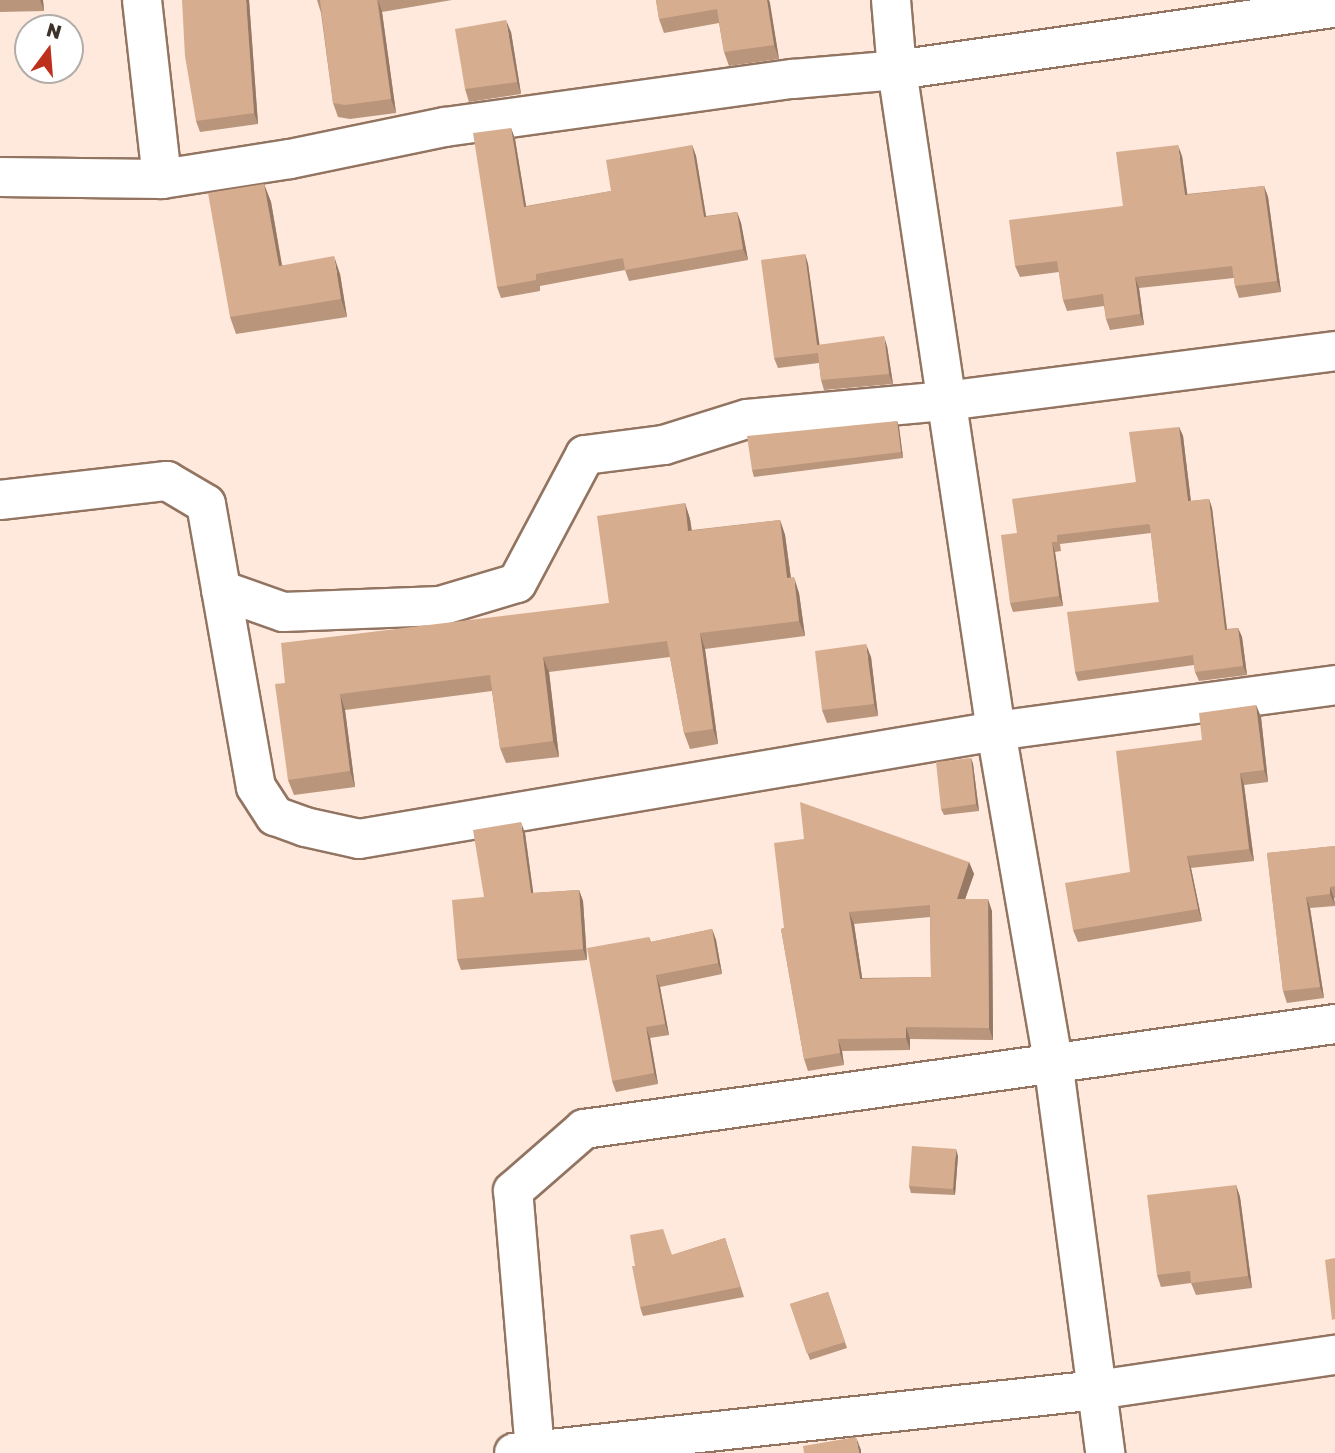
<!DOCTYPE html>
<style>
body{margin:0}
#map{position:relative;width:1335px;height:1453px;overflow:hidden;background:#fee9dc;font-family:"Golos Text",sans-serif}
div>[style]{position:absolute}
.roads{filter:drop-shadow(2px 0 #927461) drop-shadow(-2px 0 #927461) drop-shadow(0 2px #927461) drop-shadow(0 -2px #927461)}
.street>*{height:38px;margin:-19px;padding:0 19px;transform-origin:19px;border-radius:19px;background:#fff}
.wall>*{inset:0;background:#b9957c}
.shaded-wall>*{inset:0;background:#967965}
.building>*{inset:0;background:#d7ad90}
span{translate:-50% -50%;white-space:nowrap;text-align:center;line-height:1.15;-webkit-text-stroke:7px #fff;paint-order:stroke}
.north{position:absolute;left:14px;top:14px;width:70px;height:70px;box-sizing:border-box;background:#fff;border:2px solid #b2ada9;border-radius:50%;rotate:16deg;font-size:19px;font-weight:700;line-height:28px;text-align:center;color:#3e3129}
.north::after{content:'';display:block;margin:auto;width:24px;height:32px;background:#bd311c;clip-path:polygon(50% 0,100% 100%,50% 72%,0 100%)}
</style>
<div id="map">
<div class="roads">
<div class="street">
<div style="left:142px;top:0;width:180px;rotate:83.6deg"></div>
<div style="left:891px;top:0;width:70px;rotate:85.1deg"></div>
<div style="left:897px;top:70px;width:668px;rotate:81.48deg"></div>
<div style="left:996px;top:731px;width:335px;rotate:80.2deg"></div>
<div style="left:1053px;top:1061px;width:395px;rotate:82.4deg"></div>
<div style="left:0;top:177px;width:162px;rotate:0.7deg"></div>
<div style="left:162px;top:179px;width:130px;rotate:-8.9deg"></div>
<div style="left:290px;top:159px;width:158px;rotate:-11.7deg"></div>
<div style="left:445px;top:127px;width:351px;rotate:-7.9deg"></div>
<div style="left:793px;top:79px;width:104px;rotate:-4.9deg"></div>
<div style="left:897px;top:70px;width:442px;rotate:-8.1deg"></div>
<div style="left:0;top:500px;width:168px;rotate:-6.5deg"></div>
<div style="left:167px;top:481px;width:45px;rotate:30.5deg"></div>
<div style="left:206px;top:504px;width:287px;rotate:80deg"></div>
<div style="left:256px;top:787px;width:35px;rotate:57deg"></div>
<div style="left:275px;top:816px;width:32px;rotate:20deg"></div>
<div style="left:305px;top:827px;width:55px;rotate:12.5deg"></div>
<div style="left:359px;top:839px;width:646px;rotate:-9.62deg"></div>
<div style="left:996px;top:731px;width:342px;rotate:-7.7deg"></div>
<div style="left:221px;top:590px;width:66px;rotate:19.5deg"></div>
<div style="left:283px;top:612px;width:157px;rotate:-2.2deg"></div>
<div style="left:440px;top:606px;width:80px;rotate:-16.6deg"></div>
<div style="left:517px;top:583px;width:145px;rotate:-62deg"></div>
<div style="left:585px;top:455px;width:80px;rotate:-7.2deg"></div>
<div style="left:664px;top:445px;width:87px;rotate:-17.4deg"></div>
<div style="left:747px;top:419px;width:200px;rotate:-5.2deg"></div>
<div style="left:946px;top:401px;width:392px;rotate:-7.3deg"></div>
<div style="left:535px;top:1451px;width:261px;rotate:-94.8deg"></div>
<div style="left:513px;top:1191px;width:94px;rotate:-41.1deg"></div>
<div style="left:584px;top:1129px;width:758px;rotate:-7.96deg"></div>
<div style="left:514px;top:1453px;width:586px;rotate:-6.17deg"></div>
<div style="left:1097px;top:1390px;width:241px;rotate:-8.4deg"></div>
</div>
</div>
<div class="wall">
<div style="clip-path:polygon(0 0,43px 0,44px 11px,0 12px)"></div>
<div style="clip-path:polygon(249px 0,258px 124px,200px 132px,196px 121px)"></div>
<div style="clip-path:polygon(317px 0,452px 0,382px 12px,396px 113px,350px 119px,338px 117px,333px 103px,321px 13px)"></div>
<div style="clip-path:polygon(656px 0,769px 0,779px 59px,729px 66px,724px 52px,719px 23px,664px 33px,659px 19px)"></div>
<div style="clip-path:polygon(511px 32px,521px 94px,469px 102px,465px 89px)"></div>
<div style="clip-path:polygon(511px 128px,515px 139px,526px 206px,611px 191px,692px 145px,696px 156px,706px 216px,737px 212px,741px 223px,748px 260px,629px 281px,625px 270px,540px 286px,540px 291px,501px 298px,497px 287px)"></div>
<div style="clip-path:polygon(1182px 156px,1187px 194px,1264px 186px,1268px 197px,1281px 292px,1239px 298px,1235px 286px,1234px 278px,1139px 288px,1144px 325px,1110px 330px,1106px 319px,1104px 306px,1067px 311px,1063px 300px,1059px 272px,1020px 277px,1015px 266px,1123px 206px)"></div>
<div style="clip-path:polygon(264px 184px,271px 202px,282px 265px,340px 274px,347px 317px,236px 334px,230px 317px)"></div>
<div style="clip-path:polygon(805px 254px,808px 264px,819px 345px,887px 346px,893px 384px,824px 390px,821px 380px,819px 363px,778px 368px,774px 358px)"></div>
<div style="clip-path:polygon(897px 421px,899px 427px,903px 458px,754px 477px,752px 470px)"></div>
<div style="clip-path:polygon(1179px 427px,1183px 436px,1191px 501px,1209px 499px,1212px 508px,1227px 629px,1238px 628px,1242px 637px,1247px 675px,1199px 681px,1195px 672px,1194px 665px,1078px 681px,1075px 672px,1159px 602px,1151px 533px,1060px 544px,1061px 551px,1055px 552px,1063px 606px,1013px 612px,1010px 603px,1017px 533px,1136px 482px)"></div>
<div style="clip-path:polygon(685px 503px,690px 519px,692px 530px,780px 520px,785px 535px,791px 578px,799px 593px,805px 636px,705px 649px,718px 744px,690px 749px,684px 733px,670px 657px,549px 672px,559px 757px,506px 763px,500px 748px,492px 691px,345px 710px,355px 787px,294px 795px,288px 780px,285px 683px,609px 603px)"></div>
<div style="clip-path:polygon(871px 657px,878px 716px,827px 723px,822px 710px)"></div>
<div style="clip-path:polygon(1256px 705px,1261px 717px,1268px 782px,1244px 785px,1254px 861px,1191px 868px,1202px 921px,1078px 942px,1073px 930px,1130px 872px,1202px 740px)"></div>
<div style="clip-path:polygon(971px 758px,973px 764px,979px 811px,944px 815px,941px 809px)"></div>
<div style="clip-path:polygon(525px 833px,533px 893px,579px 890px,583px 901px,587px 960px,461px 970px,457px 959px,484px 897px)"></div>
<div style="clip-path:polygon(1335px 846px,1335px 898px,1334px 898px,1335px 906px,1310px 908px,1324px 998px,1287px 1003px,1283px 991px,1267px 853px)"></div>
<div style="clip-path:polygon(evenodd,969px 862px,974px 874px,965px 899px,992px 911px,993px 1040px,910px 1039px,910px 1050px,842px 1051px,844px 1065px,808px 1071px,804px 1059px,781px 929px,969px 862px,930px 917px,931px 977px,862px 978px,854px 924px,930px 917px)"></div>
<div style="clip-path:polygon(712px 929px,716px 940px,722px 974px,660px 987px,669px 1035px,650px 1038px,658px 1084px,616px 1092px,612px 1081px,649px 937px,651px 942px)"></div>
<div style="clip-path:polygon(958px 1156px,955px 1195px,911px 1193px,909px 1186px)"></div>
<div style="clip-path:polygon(1236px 1185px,1240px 1197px,1252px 1288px,1196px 1295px,1191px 1283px,1161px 1287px,1157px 1275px)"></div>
<div style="clip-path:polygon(725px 1238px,744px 1297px,643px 1316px,640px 1307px,672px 1255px)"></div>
<div style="clip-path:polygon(828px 1292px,847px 1348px,810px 1360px,790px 1304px)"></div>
</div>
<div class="shaded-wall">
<div style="clip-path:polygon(40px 0,43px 0,44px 11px)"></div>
<div style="clip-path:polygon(246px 0,249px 0,258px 124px,254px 113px)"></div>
<div style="clip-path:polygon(378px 0,382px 12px,396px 113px,391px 99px)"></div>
<div style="clip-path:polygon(767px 0,769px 0,770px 3px,779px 59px,774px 45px)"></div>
<div style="clip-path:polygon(506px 20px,511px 32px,521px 94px,517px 82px)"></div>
<div style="clip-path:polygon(511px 128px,515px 139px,528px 218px,524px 207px)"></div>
<div style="clip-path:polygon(692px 145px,696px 156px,708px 228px,704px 217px)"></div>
<div style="clip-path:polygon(1178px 145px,1182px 156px,1189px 206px,1185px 195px)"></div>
<div style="clip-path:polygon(264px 184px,271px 202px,285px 284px,279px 266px)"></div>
<div style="clip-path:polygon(1264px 186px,1268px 197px,1281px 292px,1277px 281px)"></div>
<div style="clip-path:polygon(737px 212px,741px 223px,748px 260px,743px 249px)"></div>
<div style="clip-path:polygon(805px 254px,808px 264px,821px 355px,817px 345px)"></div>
<div style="clip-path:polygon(334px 256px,340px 274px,347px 317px,341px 299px)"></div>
<div style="clip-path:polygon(1135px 277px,1139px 288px,1144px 325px,1140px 314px)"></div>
<div style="clip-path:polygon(884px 336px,887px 346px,893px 384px,889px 374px)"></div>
<div style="clip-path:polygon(897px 421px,899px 427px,903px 458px,901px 452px)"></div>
<div style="clip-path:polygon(1179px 427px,1183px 436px,1192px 511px,1188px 501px)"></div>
<div style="clip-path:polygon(1209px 499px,1212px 508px,1228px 639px,1225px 630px)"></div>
<div style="clip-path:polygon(685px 503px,690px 519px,693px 546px,688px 531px)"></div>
<div style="clip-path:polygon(780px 520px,785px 535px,793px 594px,787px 578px)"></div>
<div style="clip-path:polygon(1052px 542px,1055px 552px,1063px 606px,1059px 596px)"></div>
<div style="clip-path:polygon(794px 577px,799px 593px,805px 636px,799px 621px)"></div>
<div style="clip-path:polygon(1238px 628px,1242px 637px,1247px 675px,1243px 666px)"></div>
<div style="clip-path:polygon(700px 633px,705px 649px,718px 744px,713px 729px)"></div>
<div style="clip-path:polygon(866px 644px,871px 657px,878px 716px,874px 704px)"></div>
<div style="clip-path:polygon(543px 657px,549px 672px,559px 757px,553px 741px)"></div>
<div style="clip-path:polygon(340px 694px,345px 710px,355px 787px,350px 771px)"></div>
<div style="clip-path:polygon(1256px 705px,1261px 717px,1268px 782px,1264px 770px)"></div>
<div style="clip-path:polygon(971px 758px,973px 764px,979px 811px,976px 804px)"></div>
<div style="clip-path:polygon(1240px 773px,1244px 785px,1254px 861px,1249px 849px)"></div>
<div style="clip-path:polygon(521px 822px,525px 833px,535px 905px,531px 893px)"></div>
<div style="clip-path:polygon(1187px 856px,1191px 868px,1202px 921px,1198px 909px)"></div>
<div style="clip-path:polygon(969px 862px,974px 874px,961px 911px,957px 899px)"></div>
<div style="clip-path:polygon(1330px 887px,1334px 898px,1335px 906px,1330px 894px)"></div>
<div style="clip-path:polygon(579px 890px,583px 901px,587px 960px,583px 949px)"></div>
<div style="clip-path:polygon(1306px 897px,1310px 908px,1324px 998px,1320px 987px)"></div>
<div style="clip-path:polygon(988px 899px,992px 911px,993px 1040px,989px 1028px)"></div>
<div style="clip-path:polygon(849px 912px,854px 924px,864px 990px,860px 979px)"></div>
<div style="clip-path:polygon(712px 929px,716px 940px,722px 974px,718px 963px)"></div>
<div style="clip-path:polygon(656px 975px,660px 987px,669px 1035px,665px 1024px)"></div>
<div style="clip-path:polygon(646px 1027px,650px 1038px,658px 1084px,654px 1073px)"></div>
<div style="clip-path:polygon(906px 1027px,910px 1039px,910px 1050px,906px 1038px)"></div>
<div style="clip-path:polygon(838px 1039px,842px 1051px,844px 1065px,840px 1053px)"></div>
<div style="clip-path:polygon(956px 1149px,958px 1156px,955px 1195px,953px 1189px)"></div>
<div style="clip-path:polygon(1236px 1185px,1240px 1197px,1252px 1288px,1248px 1276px)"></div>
<div style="clip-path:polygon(856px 1437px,861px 1450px,861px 1453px,859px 1453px)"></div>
</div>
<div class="building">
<div style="clip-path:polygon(182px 0,246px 0,254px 113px,196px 121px,185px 56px)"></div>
<div style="clip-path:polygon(320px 0,377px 0,391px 99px,345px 105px,333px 103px)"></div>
<div style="clip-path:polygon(656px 0,767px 0,774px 45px,724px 52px,717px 9px,659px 19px)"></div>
<div style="clip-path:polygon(506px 20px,517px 82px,465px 89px,455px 29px)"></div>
<div style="clip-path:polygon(511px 128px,524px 207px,611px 191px,606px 160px,692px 145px,704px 217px,737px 212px,743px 249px,625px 270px,623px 258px,536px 274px,536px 280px,497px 287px,473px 133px)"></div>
<div style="clip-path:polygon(1178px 145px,1185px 195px,1264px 186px,1277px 281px,1235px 286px,1232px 266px,1135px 277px,1140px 314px,1106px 319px,1103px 294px,1063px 300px,1057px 261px,1015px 266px,1009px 220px,1123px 206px,1116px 152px)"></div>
<div style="clip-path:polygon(264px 184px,279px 266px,334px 256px,341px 299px,230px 317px,208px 193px)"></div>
<div style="clip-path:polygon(805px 254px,817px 345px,884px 336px,889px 374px,821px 380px,818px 353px,774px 358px,761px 260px)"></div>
<div style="clip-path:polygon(897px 421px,901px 452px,752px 470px,747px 436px)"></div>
<div style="clip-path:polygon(1179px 427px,1188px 501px,1209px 499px,1225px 630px,1238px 628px,1243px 666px,1195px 672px,1193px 655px,1075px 672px,1067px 612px,1159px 602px,1150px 527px,1149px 524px,1057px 535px,1057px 542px,1052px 542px,1059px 596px,1010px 603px,1001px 535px,1017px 533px,1012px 499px,1136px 482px,1129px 432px)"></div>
<div style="clip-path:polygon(685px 503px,688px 531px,780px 520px,787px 578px,794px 577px,799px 621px,700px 633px,713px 729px,684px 733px,667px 641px,543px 657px,553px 741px,500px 748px,490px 675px,340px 694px,350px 771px,288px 780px,275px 684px,285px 683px,281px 643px,609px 603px,597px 516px)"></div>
<div style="clip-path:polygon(866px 644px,874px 704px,822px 710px,815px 651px)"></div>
<div style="clip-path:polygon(1256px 705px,1264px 770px,1240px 773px,1249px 849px,1187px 856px,1198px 909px,1073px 930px,1065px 883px,1130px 872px,1116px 751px,1202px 740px,1199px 713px)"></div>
<div style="clip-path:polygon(971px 758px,976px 804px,941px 809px,936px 762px)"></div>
<div style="clip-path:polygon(evenodd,800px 802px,969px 862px,957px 899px,988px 899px,989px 1028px,906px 1027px,906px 1038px,838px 1039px,840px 1053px,804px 1059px,781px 929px,784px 928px,774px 843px,804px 839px,800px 802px,930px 905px,931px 977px,860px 979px,849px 912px,930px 905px)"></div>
<div style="clip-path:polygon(521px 822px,531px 893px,579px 890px,583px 949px,457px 959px,452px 900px,484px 897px,473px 830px)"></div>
<div style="clip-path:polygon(1335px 846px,1335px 886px,1330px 887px,1330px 894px,1306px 897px,1320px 987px,1283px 991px,1267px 853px)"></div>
<div style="clip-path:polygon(712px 929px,718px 963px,656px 975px,665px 1024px,646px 1027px,654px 1073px,612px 1081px,587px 948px,649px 937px,650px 942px)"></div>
<div style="clip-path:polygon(912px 1146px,956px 1149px,953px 1189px,909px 1186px)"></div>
<div style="clip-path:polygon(1236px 1185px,1248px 1276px,1191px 1283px,1190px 1271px,1157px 1275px,1147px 1195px)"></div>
<div style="clip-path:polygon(663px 1229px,672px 1255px,725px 1238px,740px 1287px,640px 1307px,632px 1266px,635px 1266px,630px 1235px)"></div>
<div style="clip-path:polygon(1335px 1258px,1335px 1319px,1332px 1320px,1325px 1260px)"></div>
<div style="clip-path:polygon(828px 1292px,845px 1342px,807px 1354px,790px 1304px)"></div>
<div style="clip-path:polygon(856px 1437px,859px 1453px,804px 1453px,803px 1446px)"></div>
</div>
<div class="north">N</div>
</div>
